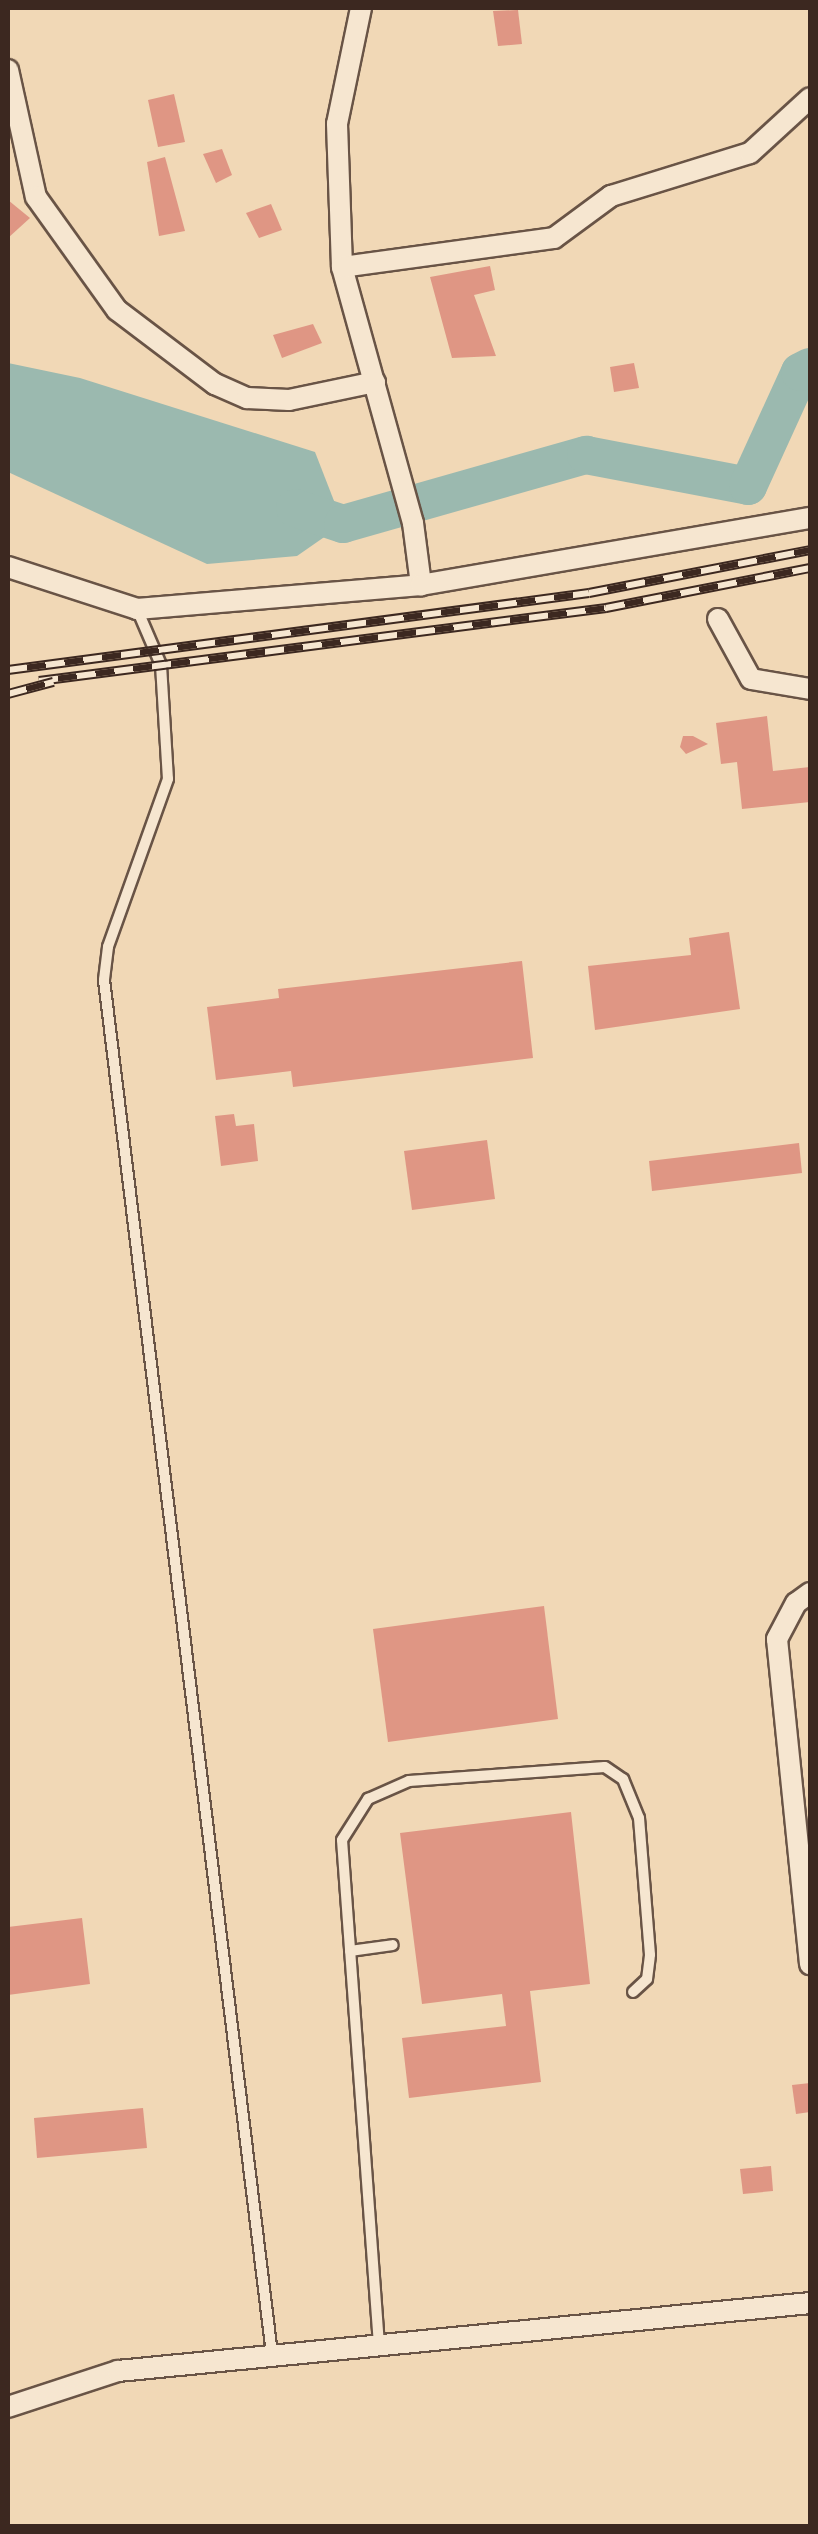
<!DOCTYPE html>
<style>
body{margin:0}
#map{position:relative;width:818px;height:2534px;overflow:hidden;background:#f1d8b6;font-family:Alegreya,serif}
div>[style]{position:absolute}
.water>*{inset:0;background:#9bb9af}
.river>*{height:38px;margin:-19px;padding:0 19px;transform-origin:19px;border-radius:19px;background:#9bb9af}
.building>*{inset:0;background:#df9684}
.roads{filter:drop-shadow(2px 0 #695446) drop-shadow(-2px 0 #695446) drop-shadow(0 2px #695446) drop-shadow(0 -2px #695446)}
.service>*{height:10px;margin:-5px;padding:0 5px;transform-origin:5px;border-radius:5px;background:#f6e6d0}
.minor>*{height:20px;margin:-10px;padding:0 10px;transform-origin:10px;border-radius:10px;background:#f6e6d0}
.rail>*{height:10px;margin-top:-5px;transform-origin:0;background:repeating-linear-gradient(90deg,#f6e6d0 0 19px,#3c2820 0 38px);box-sizing:border-box;border-block:2px solid #3c2820}
span{translate:-50% -50%;white-space:nowrap;text-align:center;line-height:1.15;-webkit-text-stroke:9px #f6e6d0;paint-order:stroke}
.frame{position:absolute;inset:0;border:10px solid #3c2820;pointer-events:none}
</style>
<div id="map">
<div class="water">
<div style="clip-path:polygon(8px 363px,80px 378px,315px 452px,343px 524px,297px 556px,207px 564px,8px 472px)"></div>
</div>
<div class="river">
<div style="left:295px;top:508px;width:51px;rotate:18.4deg"></div>
<div style="left:343px;top:524px;width:253px;rotate:-15.9deg"></div>
<div style="left:586px;top:455px;width:165px;rotate:10.8deg"></div>
<div style="left:748px;top:486px;width:125px;rotate:-65.5deg"></div>
<div style="left:800px;top:372px;width:11px;rotate:-27deg"></div>
</div>
<div class="building">
<div style="clip-path:polygon(518px 10px,522px 44px,498px 46px,493px 11px)"></div>
<div style="clip-path:polygon(174px 94px,185px 142px,158px 147px,148px 100px)"></div>
<div style="clip-path:polygon(222px 149px,232px 175px,216px 183px,203px 154px)"></div>
<div style="clip-path:polygon(165px 157px,185px 231px,159px 236px,147px 162px)"></div>
<div style="clip-path:polygon(8px 200px,30px 218px,8px 238px)"></div>
<div style="clip-path:polygon(271px 204px,282px 230px,259px 238px,246px 213px)"></div>
<div style="clip-path:polygon(490px 266px,495px 290px,474px 295px,496px 356px,452px 358px,430px 277px)"></div>
<div style="clip-path:polygon(313px 324px,322px 343px,282px 358px,273px 335px)"></div>
<div style="clip-path:polygon(634px 363px,639px 388px,614px 392px,610px 367px)"></div>
<div style="clip-path:polygon(767px 716px,773px 771px,810px 767px,810px 802px,742px 809px,737px 762px,721px 764px,716px 723px)"></div>
<div style="clip-path:polygon(683px 736px,693px 736px,708px 744px,686px 754px,680px 747px)"></div>
<div style="clip-path:polygon(729px 932px,740px 1009px,595px 1030px,588px 966px,691px 955px,689px 938px)"></div>
<div style="clip-path:polygon(522px 961px,533px 1058px,293px 1087px,291px 1071px,216px 1080px,207px 1007px,279px 998px,278px 989px)"></div>
<div style="clip-path:polygon(234px 1114px,236px 1126px,254px 1124px,258px 1161px,221px 1166px,215px 1116px)"></div>
<div style="clip-path:polygon(487px 1140px,495px 1199px,412px 1210px,404px 1151px)"></div>
<div style="clip-path:polygon(799px 1143px,802px 1173px,652px 1191px,649px 1161px)"></div>
<div style="clip-path:polygon(544px 1606px,558px 1719px,388px 1742px,373px 1629px)"></div>
<div style="clip-path:polygon(571px 1812px,590px 1984px,530px 1991px,541px 2082px,409px 2098px,402px 2038px,506px 2026px,502px 1994px,422px 2004px,400px 1833px)"></div>
<div style="clip-path:polygon(82px 1918px,90px 1984px,8px 1995px,8px 1927px)"></div>
<div style="clip-path:polygon(810px 2083px,810px 2112px,796px 2114px,792px 2085px)"></div>
<div style="clip-path:polygon(143px 2108px,147px 2148px,37px 2158px,34px 2118px)"></div>
<div style="clip-path:polygon(771px 2166px,773px 2191px,743px 2194px,740px 2169px)"></div>
</div>
<div class="roads">
<div class="service">
<div style="left:137px;top:609px;width:61px;rotate:66.8deg"></div>
<div style="left:161px;top:665px;width:114px;rotate:86.5deg"></div>
<div style="left:168px;top:779px;width:178px;rotate:109.7deg"></div>
<div style="left:108px;top:947px;width:33px;rotate:97deg"></div>
<div style="left:104px;top:980px;width:1385px;rotate:83.03deg"></div>
<div style="left:350px;top:1951px;width:43px;rotate:-7.9deg"></div>
<div style="left:379px;top:2345px;width:506px;rotate:-94.19deg"></div>
<div style="left:342px;top:1840px;width:49px;rotate:-57.6deg"></div>
<div style="left:368px;top:1799px;width:45px;rotate:-23.7deg"></div>
<div style="left:409px;top:1781px;width:196px;rotate:-4.1deg"></div>
<div style="left:605px;top:1767px;width:22px;rotate:34deg"></div>
<div style="left:623px;top:1779px;width:42px;rotate:67.7deg"></div>
<div style="left:639px;top:1818px;width:137px;rotate:85.4deg"></div>
<div style="left:650px;top:1955px;width:24px;rotate:97deg"></div>
<div style="left:647px;top:1979px;width:19px;rotate:137deg"></div>
</div>
<div class="minor">
<div style="left:361px;top:8px;width:118px;rotate:101.7deg"></div>
<div style="left:337px;top:124px;width:143px;rotate:88deg"></div>
<div style="left:342px;top:267px;width:266px;rotate:74.5deg"></div>
<div style="left:413px;top:523px;width:63px;rotate:82.6deg"></div>
<div style="left:8px;top:70px;width:130px;rotate:77.6deg"></div>
<div style="left:36px;top:197px;width:139px;rotate:54.4deg"></div>
<div style="left:117px;top:310px;width:123px;rotate:37.1deg"></div>
<div style="left:215px;top:384px;width:35px;rotate:24deg"></div>
<div style="left:247px;top:398px;width:42px;rotate:2.7deg"></div>
<div style="left:289px;top:400px;width:88px;rotate:-11.8deg"></div>
<div style="left:342px;top:267px;width:214px;rotate:-7.8deg"></div>
<div style="left:554px;top:238px;width:71px;rotate:-36.4deg"></div>
<div style="left:611px;top:196px;width:145px;rotate:-17.2deg"></div>
<div style="left:750px;top:153px;width:81px;rotate:-42.5deg"></div>
<div style="left:8px;top:567px;width:136px;rotate:18deg"></div>
<div style="left:137px;top:609px;width:285px;rotate:-4.8deg"></div>
<div style="left:421px;top:585px;width:395px;rotate:-9.8deg"></div>
<div style="left:718px;top:619px;width:68px;rotate:61.2deg"></div>
<div style="left:751px;top:679px;width:60px;rotate:9.6deg"></div>
<div style="left:810px;top:1593px;width:17px;rotate:144deg"></div>
<div style="left:796px;top:1603px;width:41px;rotate:117.8deg"></div>
<div style="left:777px;top:1639px;width:327px;rotate:84.2deg"></div>
<div style="left:8px;top:2407px;width:116px;rotate:-18.1deg"></div>
<div style="left:118px;top:2371px;width:695px;rotate:-5.61deg"></div>
</div>
</div>
<div class="rail">
<div style="left:8px;top:670px;width:586px;rotate:-7.55deg"></div>
<div style="left:589px;top:593px;width:225px;rotate:-11deg"></div>
<div style="left:39px;top:681px;width:572px;rotate:-7.34deg"></div>
<div style="left:606px;top:608px;width:208px;rotate:-11.1deg"></div>
<div style="left:8px;top:694px;width:47px;rotate:-14.9deg"></div>
</div>
<div class="frame"></div>
</div>
